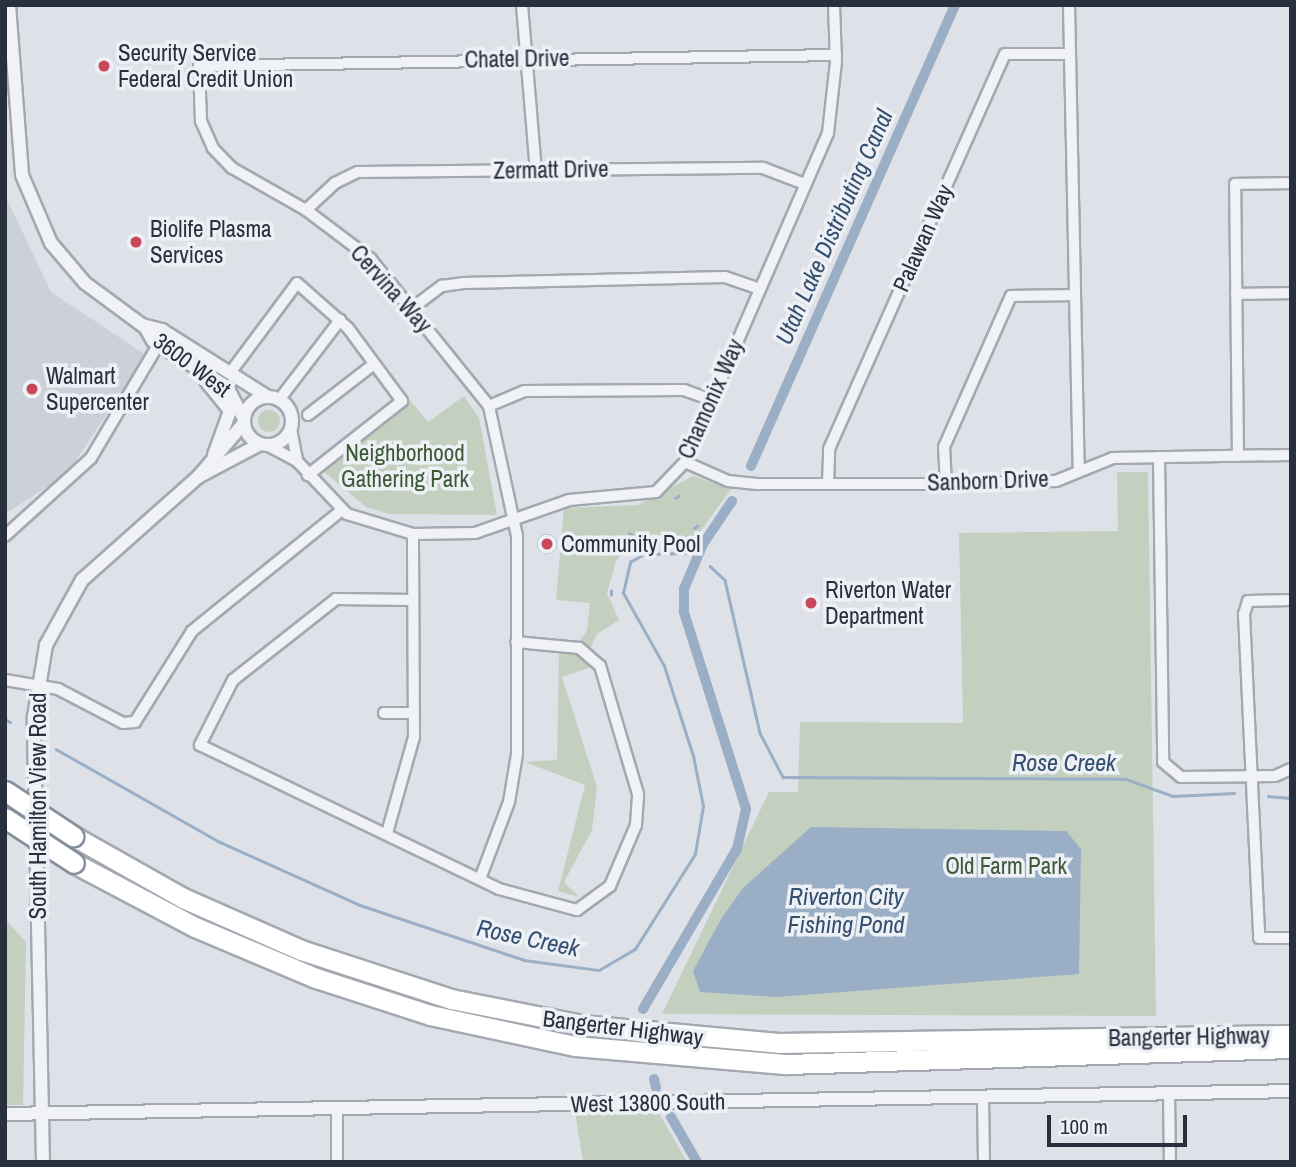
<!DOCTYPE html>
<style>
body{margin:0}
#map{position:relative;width:1296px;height:1167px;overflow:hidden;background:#dee1e7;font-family:"Archivo Narrow",sans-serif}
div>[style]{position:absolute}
.built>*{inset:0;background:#ccd0d9}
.green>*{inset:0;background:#c3d0bf}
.round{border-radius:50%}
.water>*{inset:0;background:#9aafc6}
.stream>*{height:2.5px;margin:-1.25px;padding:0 1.25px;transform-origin:1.25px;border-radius:1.25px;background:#9aafc6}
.canal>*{height:10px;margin:-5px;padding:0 5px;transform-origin:5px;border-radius:5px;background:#9aafc6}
.roads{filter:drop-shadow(2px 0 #a4a8b1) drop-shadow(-2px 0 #a4a8b1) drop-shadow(0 2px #a4a8b1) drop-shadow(0 -2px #a4a8b1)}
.minor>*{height:10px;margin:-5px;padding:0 5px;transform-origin:5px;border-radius:5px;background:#f0f2f5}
.tertiary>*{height:12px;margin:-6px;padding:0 6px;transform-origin:6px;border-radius:6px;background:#f0f2f5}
.tertiary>.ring{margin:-6px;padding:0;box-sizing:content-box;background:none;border:12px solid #f0f2f5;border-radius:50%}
.motorway>*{height:19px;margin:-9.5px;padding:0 9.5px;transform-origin:9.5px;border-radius:9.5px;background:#fff}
.bridges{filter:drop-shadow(2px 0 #868f9d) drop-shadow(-2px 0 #868f9d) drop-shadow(0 2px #868f9d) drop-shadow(0 -2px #868f9d)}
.motorway-bridge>*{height:19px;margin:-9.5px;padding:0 9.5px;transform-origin:9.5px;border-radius:9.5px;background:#fff}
.dots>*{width:19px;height:19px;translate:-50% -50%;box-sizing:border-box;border:4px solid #edf0f5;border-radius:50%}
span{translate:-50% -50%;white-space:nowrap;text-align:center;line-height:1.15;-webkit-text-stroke:7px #edf0f5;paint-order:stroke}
.poi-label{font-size:23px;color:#282f3d}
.left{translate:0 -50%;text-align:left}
.street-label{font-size:23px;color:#282f3d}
.park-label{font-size:23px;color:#3c5836}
.water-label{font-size:24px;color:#344e6f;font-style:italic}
.frame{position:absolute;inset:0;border:7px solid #282f3d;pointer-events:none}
.scale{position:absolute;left:1047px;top:1115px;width:140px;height:32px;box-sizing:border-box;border:4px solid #282f3d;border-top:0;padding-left:9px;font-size:21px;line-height:24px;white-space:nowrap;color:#282f3d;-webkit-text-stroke:5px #edf0f5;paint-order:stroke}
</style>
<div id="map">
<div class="built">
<div style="clip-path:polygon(5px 195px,51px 292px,146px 355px,67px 474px,5px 514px)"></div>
</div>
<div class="green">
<div style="clip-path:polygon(464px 396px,479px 418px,497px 515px,389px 514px,366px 507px,323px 471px,409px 399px,428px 422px)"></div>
<div class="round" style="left:258px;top:410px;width:22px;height:22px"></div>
<div style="clip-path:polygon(1117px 472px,1148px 472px,1156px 1016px,662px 1014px,769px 792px,798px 792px,800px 722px,963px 723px,959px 533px,1118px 531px)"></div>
<div style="clip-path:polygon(693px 476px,731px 489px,692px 543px,653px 534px,633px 541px,616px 561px,607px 593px,619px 620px,597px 634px,585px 660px,591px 667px,562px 677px,597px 787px,592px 830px,564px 882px,579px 897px,558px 891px,585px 785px,525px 762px,557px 760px,559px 651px,572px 653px,587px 630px,590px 603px,556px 600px,564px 508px,638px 505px)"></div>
<div style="clip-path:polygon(5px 919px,26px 942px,23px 1105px,5px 1105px)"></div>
<div style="clip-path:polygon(657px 1110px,687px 1162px,583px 1162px,575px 1112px)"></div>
</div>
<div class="water">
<div class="round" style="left:537px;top:534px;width:20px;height:20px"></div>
<div style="clip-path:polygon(811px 827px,1066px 831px,1081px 849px,1079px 974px,777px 997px,700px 992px,693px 971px,721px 919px,743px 888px)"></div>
</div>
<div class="stream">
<div style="left:675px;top:498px;width:4px;rotate:-34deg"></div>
<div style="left:694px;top:528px;width:4px;rotate:-34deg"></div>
<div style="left:629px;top:533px;width:4px;rotate:27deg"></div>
<div style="left:619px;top:544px;width:3px;rotate:-90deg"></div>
<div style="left:710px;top:566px;width:21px;rotate:43deg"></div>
<div style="left:725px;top:580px;width:157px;rotate:77.1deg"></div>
<div style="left:760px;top:733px;width:50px;rotate:62.4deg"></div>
<div style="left:783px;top:777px;width:343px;rotate:0.3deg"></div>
<div style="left:1126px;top:779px;width:50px;rotate:19.9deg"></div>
<div style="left:1173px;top:796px;width:61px;rotate:-2.8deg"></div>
<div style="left:611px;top:595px;width:4px;rotate:-90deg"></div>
<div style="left:5px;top:719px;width:6px;rotate:31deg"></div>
<div style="left:56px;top:749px;width:189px;rotate:29.6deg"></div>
<div style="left:220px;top:842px;width:154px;rotate:24.2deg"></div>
<div style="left:360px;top:905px;width:173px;rotate:18.5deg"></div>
<div style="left:524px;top:960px;width:76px;rotate:7.6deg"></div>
<div style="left:599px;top:970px;width:42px;rotate:-30.3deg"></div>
<div style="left:635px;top:949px;width:112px;rotate:-57.7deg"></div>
<div style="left:695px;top:854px;width:49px;rotate:-80.5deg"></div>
<div style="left:703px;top:806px;width:51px;rotate:-101.3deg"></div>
<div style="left:693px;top:756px;width:95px;rotate:-107.9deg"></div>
<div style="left:664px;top:666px;width:84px;rotate:-119.3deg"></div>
<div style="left:623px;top:593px;width:32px;rotate:-77deg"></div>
<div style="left:630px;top:562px;width:16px;rotate:-30deg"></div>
<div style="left:644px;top:554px;width:42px;rotate:-1.4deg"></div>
<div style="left:1268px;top:796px;width:23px;rotate:5deg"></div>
</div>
<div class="canal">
<div style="left:751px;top:466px;width:504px;rotate:-66.13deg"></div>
<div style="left:643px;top:1009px;width:186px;rotate:-59.6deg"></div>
<div style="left:737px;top:849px;width:41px;rotate:-77.3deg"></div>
<div style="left:746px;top:809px;width:207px;rotate:-107.5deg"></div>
<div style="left:684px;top:612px;width:23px;rotate:-90deg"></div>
<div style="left:684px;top:589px;width:49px;rotate:-67.1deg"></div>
<div style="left:703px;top:544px;width:52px;rotate:-56deg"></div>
<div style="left:654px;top:1079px;width:9px;rotate:77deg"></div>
<div style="left:671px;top:1117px;width:52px;rotate:60deg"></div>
</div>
<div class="roads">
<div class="minor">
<div style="left:522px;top:5px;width:166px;rotate:85.2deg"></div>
<div style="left:1069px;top:5px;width:462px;rotate:88.8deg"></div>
<div style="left:306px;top:210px;width:40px;rotate:-43deg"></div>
<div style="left:335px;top:183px;width:25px;rotate:-26deg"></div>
<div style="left:358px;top:172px;width:405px;rotate:-0.6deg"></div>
<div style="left:763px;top:168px;width:45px;rotate:20.9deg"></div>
<div style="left:1236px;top:294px;width:55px;rotate:-1deg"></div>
<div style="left:411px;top:309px;width:39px;rotate:-37deg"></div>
<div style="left:442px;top:286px;width:22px;rotate:-8deg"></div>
<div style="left:464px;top:283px;width:261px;rotate:-1.3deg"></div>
<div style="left:725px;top:277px;width:37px;rotate:19deg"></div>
<div style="left:230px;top:373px;width:112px;rotate:-53.3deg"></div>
<div style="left:297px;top:283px;width:68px;rotate:41.4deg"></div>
<div style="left:348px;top:328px;width:91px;rotate:53.5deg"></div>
<div style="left:402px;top:401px;width:120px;rotate:141.8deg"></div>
<div style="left:279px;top:400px;width:101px;rotate:-52.7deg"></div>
<div style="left:489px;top:406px;width:38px;rotate:-23deg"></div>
<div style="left:524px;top:391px;width:160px;rotate:-0.4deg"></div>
<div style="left:684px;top:390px;width:29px;rotate:20deg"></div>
<div style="left:308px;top:415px;width:83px;rotate:-37.7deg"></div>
<div style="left:291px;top:429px;width:33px;rotate:79deg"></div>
<div style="left:267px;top:445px;width:34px;rotate:28deg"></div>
<div style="left:297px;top:461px;width:73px;rotate:46.7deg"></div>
<div style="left:347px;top:514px;width:69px;rotate:16.9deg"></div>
<div style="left:413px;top:534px;width:62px;rotate:-0.9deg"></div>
<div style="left:475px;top:533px;width:100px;rotate:-19.3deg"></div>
<div style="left:569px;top:500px;width:87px;rotate:-5.3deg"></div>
<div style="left:656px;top:492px;width:42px;rotate:-46deg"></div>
<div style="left:685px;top:462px;width:359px;rotate:-66.5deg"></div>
<div style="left:828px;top:133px;width:71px;rotate:-83.6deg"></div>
<div style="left:836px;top:62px;width:57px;rotate:-92deg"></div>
<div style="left:1238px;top:456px;width:272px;rotate:-90.6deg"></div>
<div style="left:1235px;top:184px;width:56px;rotate:-1deg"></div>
<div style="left:1159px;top:457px;width:305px;rotate:89.2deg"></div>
<div style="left:1163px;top:762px;width:23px;rotate:40deg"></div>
<div style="left:1181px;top:777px;width:94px;rotate:-0.6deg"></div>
<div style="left:1275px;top:776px;width:17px;rotate:-24deg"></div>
<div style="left:685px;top:462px;width:47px;rotate:23.8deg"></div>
<div style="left:728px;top:481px;width:29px;rotate:6deg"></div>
<div style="left:757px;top:484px;width:189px"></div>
<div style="left:946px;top:484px;width:110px;rotate:-1.6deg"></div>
<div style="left:1056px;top:481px;width:61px;rotate:-22deg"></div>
<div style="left:1113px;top:458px;width:178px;rotate:-1deg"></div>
<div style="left:828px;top:484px;width:35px;rotate:-88deg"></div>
<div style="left:829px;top:449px;width:432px;rotate:-66deg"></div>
<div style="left:1005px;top:54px;width:65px"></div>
<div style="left:946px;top:484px;width:37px;rotate:-93deg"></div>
<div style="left:944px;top:447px;width:165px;rotate:-66.1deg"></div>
<div style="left:1011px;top:296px;width:63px;rotate:-0.9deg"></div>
<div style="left:5px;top:536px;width:116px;rotate:-42.2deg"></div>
<div style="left:91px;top:458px;width:131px;rotate:-59.3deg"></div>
<div style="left:412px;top:600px;width:76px;rotate:-179.2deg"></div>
<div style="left:336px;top:599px;width:131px;rotate:141.8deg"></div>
<div style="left:233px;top:680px;width:73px;rotate:116.9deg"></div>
<div style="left:200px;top:745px;width:332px;rotate:25.7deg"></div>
<div style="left:499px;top:889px;width:81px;rotate:15.1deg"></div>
<div style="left:577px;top:910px;width:41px;rotate:-36deg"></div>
<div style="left:610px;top:886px;width:66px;rotate:-66.9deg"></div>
<div style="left:636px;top:825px;width:31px;rotate:-86deg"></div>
<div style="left:638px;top:794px;width:134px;rotate:-106.5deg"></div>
<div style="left:600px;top:666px;width:28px;rotate:-139deg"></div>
<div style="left:579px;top:648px;width:63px;rotate:-174.6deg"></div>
<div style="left:1291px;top:600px;width:43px;rotate:178.7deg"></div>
<div style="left:1248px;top:601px;width:14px;rotate:107deg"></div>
<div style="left:1244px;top:614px;width:324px;rotate:87.3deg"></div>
<div style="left:1259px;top:938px;width:32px"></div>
<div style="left:5px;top:680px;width:54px;rotate:9.6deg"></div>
<div style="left:58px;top:689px;width:73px;rotate:27.6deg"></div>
<div style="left:123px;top:723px;width:12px;rotate:-5deg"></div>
<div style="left:135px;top:722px;width:107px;rotate:-57.9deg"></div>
<div style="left:192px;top:631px;width:193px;rotate:-38.9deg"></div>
<div style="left:384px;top:713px;width:29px"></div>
<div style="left:387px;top:833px;width:100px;rotate:-74.3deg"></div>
<div style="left:414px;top:737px;width:203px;rotate:-90.3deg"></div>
<div style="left:480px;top:879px;width:82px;rotate:-69.4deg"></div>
<div style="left:509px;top:802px;width:49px;rotate:-80.5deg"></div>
<div style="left:517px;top:754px;width:218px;rotate:-90deg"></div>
<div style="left:517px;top:536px;width:133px;rotate:-102.2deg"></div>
<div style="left:489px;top:406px;width:189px;rotate:-128.8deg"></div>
<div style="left:371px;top:259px;width:81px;rotate:-143deg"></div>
<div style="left:306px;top:210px;width:85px;rotate:-150.4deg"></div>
<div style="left:232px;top:168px;width:28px;rotate:-134deg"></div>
<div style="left:213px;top:148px;width:30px;rotate:-114deg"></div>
<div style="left:201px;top:121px;width:55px;rotate:-92.1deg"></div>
<div style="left:199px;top:66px;width:637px;rotate:-0.99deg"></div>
<div style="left:1169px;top:1094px;width:68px;rotate:89.2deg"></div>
<div style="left:983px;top:1098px;width:64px;rotate:89.1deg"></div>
<div style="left:337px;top:1109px;width:53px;rotate:90deg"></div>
</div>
<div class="tertiary">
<div style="left:9px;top:5px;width:170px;rotate:85.6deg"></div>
<div style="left:22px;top:175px;width:74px;rotate:66.9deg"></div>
<div style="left:51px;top:243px;width:52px;rotate:49.6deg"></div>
<div style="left:85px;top:283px;width:71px;rotate:36.4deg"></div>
<div style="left:142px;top:325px;width:21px;rotate:14deg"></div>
<div style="left:162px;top:330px;width:125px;rotate:32.3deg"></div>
<div style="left:145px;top:327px;width:16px;rotate:60deg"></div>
<div style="left:153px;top:341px;width:87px;rotate:31.9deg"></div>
<div style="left:227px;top:387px;width:36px;rotate:62deg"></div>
<div style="left:206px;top:381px;width:38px;rotate:51deg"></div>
<div style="left:230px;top:411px;width:47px;rotate:110deg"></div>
<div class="ring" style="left:244px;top:397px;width:36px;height:36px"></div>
<div style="left:198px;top:477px;width:70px;rotate:-28deg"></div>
<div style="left:5px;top:1114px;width:1286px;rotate:-1.02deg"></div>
<div style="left:43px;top:1162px;width:445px;rotate:-91.2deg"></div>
<div style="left:34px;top:717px;width:73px;rotate:-80.5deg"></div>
<div style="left:46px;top:645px;width:74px;rotate:-61deg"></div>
<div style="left:82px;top:580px;width:155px;rotate:-41.6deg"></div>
<div style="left:198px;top:477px;width:71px;rotate:-49.6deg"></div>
</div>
<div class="motorway">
<div style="left:73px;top:836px;width:126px;rotate:29.4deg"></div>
<div style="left:183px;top:898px;width:129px;rotate:23.8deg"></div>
<div style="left:301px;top:950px;width:158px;rotate:18.1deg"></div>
<div style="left:451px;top:999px;width:134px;rotate:11.2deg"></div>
<div style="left:582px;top:1025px;width:197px;rotate:5.2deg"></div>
<div style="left:778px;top:1043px;width:513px;rotate:-0.89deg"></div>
<div style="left:74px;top:863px;width:137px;rotate:27.9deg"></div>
<div style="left:195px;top:927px;width:131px;rotate:22.9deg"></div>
<div style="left:316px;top:978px;width:120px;rotate:18deg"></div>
<div style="left:430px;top:1015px;width:148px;rotate:12.1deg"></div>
<div style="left:575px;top:1046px;width:213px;rotate:4.9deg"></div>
<div style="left:787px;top:1064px;width:504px;rotate:-1.82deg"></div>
</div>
</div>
<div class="bridges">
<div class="motorway-bridge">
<div style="left:5px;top:791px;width:82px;rotate:33.5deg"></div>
<div style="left:5px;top:818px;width:82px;rotate:33.1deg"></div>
</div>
</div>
<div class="dots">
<div style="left:104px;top:66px;background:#c84759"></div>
<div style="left:136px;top:242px;background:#c84759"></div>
<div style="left:32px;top:389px;background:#c84759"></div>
<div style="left:547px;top:544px;background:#c84759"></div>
<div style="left:811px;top:603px;background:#c84759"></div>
</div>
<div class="poi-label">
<span class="left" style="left:118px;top:66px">Security Service<br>Federal Credit Union</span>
<span class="left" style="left:150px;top:242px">Biolife Plasma<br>Services</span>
<span class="left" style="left:46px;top:389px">Walmart<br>Supercenter</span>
<span class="left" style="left:561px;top:544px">Community Pool</span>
<span class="left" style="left:825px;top:603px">Riverton Water<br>Department</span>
</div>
<div class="street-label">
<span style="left:517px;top:59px;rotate:-1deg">Chatel Drive</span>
<span style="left:551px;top:170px;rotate:-1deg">Zermatt Drive</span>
<span style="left:923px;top:238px;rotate:-66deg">Palawan Way</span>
<span style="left:391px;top:289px;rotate:48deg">Cervina Way</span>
<span style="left:192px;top:365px;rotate:37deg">3600 West</span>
<span style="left:711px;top:399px;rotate:-66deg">Chamonix Way</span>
<span style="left:988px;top:481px;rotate:-2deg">Sanborn Drive</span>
<span style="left:38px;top:806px;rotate:-90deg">South Hamilton View Road</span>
<span style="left:623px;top:1028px;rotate:7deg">Bangerter Highway</span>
<span style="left:1189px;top:1037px;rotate:-1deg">Bangerter Highway</span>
<span style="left:648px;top:1103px;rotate:-1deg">West 13800 South</span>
</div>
<div class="park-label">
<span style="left:405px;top:466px">Neighborhood<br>Gathering Park</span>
<span style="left:1006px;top:866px">Old Farm Park</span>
</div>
<div class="water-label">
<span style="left:834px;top:227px;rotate:-66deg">Utah Lake Distributing Canal</span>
<span style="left:1064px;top:763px">Rose Creek</span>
<span style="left:846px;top:911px">Riverton City<br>Fishing Pond</span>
<span style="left:528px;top:938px;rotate:12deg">Rose Creek</span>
</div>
<div class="frame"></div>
<div class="scale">100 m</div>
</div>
